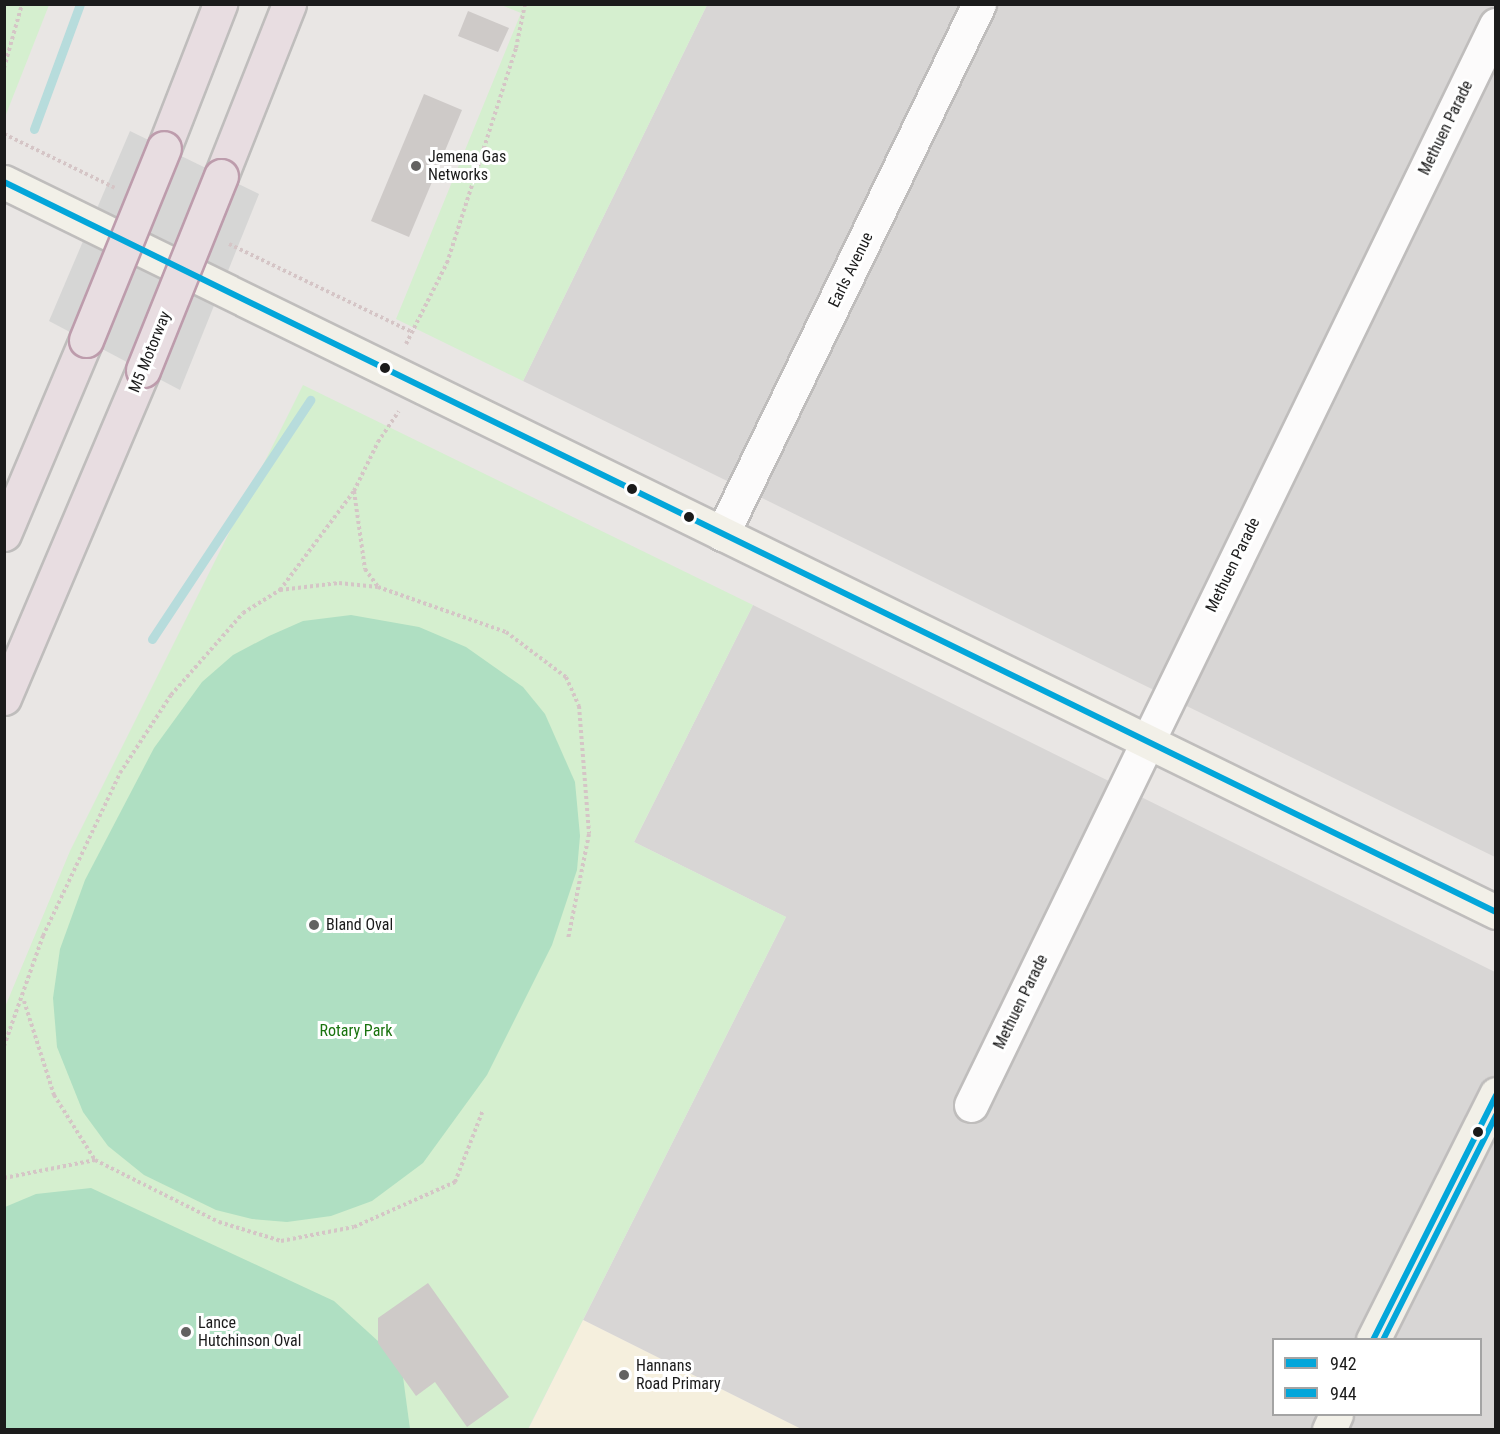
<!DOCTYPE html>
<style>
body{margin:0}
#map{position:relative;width:1500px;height:1434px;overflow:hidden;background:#e9e6e4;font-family:"Roboto Condensed",sans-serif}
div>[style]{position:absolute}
.residential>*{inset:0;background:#d8d6d5}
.education>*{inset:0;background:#f5efdd}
.park>*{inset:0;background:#d5efcf}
.pitch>*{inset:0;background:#afdfc2}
.pier>*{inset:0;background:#d6d6d5}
.stream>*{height:9px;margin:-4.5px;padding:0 4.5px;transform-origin:4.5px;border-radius:4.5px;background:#b7dcdc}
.building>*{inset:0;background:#cecac8}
.path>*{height:4px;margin-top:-2px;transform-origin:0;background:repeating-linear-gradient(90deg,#d5c5c6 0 3px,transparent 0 6px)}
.roads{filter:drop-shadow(2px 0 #bfbdbc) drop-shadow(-2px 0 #bfbdbc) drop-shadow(0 2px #bfbdbc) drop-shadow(0 -2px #bfbdbc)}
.street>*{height:33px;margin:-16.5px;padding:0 16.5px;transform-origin:16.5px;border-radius:16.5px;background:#fcfbfb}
.secondary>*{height:33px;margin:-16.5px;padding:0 16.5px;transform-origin:16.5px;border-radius:16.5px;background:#f2f0e8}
.highway>*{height:33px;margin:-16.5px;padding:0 16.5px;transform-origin:16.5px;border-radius:16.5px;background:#e8dde1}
.bridges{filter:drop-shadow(2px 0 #bd9cac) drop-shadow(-2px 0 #bd9cac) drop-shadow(0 2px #bd9cac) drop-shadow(0 -2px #bd9cac)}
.highway-bridge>*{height:33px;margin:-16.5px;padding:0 16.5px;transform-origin:16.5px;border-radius:16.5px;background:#e8dde1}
.bus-1>*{height:6px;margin:-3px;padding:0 3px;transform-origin:3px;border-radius:3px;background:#03a6da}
.bus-2>*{height:6px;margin:-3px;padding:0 3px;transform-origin:3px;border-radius:3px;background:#03a6da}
.dots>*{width:16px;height:16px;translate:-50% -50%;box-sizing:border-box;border:3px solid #fff;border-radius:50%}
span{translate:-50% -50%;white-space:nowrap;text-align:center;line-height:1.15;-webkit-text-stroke:6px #fff;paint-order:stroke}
.street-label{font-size:16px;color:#1b1b1b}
.poi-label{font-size:16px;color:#1b1b1b}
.left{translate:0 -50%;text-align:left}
.park-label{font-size:16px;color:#1a730f}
.frame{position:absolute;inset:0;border:6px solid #1b1b1b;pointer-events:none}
.legend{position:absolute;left:1272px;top:1338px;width:210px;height:78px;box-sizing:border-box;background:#fff;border:2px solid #a4a4a4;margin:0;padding:8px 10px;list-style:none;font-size:18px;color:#1b1b1b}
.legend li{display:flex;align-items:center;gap:12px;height:30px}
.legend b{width:30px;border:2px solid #a4a4a4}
</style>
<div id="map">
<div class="residential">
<div style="clip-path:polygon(707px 5px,1495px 5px,1495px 857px,523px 381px)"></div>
<div style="clip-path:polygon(evenodd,753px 605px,1495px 972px,1495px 1429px,801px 1429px,583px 1320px,786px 917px,634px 842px,753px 605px,1274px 1340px,1480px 1340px,1480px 1414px,1274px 1414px,1274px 1340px)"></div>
</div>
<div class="education">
<div style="clip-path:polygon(583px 1320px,801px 1429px,528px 1430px)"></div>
</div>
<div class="park">
<div style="clip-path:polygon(5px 4px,49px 5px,5px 117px,4px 5px)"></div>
<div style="clip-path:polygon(501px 5px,707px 5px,523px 381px,396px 319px,521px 13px)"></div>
<div style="clip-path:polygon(303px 385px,753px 605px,634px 842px,786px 917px,528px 1429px,5px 1430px,5px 1007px,70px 851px)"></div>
</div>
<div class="pitch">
<div style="clip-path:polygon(351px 615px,419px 627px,466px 647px,523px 687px,545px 714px,575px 782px,580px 836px,577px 870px,552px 945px,487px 1075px,423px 1163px,372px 1201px,331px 1216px,287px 1222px,252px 1219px,216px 1210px,144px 1175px,108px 1146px,83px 1112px,57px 1047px,53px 998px,60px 949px,85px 880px,154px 748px,202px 682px,233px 655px,269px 636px,303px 621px)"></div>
<div style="clip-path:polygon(91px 1188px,334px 1301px,401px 1362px,410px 1429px,5px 1430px,5px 1207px,36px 1194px)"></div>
</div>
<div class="pier">
<div style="clip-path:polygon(130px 131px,259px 194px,180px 390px,49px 321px)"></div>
</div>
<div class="stream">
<div style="left:34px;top:129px;width:133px;rotate:-69.8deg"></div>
<div style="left:152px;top:639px;width:287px;rotate:-56.5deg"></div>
</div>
<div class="building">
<div style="clip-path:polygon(468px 11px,509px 28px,498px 52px,458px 36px)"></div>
<div style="clip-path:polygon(424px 94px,462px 110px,409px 237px,371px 221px)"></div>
<div style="clip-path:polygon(428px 1283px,509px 1397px,467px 1427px,435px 1382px,416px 1396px,378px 1343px,378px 1318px)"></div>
</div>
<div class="path">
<div style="left:4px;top:68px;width:66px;rotate:-74.3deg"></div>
<div style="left:4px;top:134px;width:123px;rotate:25.9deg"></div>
<div style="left:229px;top:244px;width:203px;rotate:25.7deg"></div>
<div style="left:406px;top:344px;width:91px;rotate:-63.2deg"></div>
<div style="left:447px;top:263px;width:226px;rotate:-72.2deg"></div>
<div style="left:516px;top:48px;width:45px;rotate:-78.4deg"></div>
<div style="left:354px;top:491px;width:79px;rotate:82deg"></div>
<div style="left:365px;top:569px;width:22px;rotate:54deg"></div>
<div style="left:280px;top:590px;width:59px;rotate:-6.8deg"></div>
<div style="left:339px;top:583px;width:39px;rotate:6deg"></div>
<div style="left:378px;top:587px;width:136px;rotate:19.4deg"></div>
<div style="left:506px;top:632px;width:75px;rotate:36.9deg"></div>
<div style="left:566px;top:677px;width:32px;rotate:66deg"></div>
<div style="left:579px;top:706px;width:128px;rotate:85.5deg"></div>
<div style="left:589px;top:834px;width:107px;rotate:101.3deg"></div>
<div style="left:24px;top:1001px;width:99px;rotate:72.3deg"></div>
<div style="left:54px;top:1095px;width:77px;rotate:57.8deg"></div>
<div style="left:95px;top:1160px;width:139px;rotate:26.6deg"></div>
<div style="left:219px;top:1222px;width:65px;rotate:17deg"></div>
<div style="left:281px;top:1241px;width:74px;rotate:-10.9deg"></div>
<div style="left:354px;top:1227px;width:111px;rotate:-24deg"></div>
<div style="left:455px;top:1182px;width:77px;rotate:-68.7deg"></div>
<div style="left:4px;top:1046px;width:117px;rotate:-70.5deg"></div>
<div style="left:43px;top:936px;width:180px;rotate:-64.7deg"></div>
<div style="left:120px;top:773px;width:93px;rotate:-56.8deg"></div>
<div style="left:171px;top:695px;width:109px;rotate:-48.7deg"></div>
<div style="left:243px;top:613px;width:44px;rotate:-31.9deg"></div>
<div style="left:280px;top:590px;width:124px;rotate:-53.2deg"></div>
<div style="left:354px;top:491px;width:55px;rotate:-63.9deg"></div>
<div style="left:378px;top:442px;width:37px;rotate:-56deg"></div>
<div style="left:4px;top:1178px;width:93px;rotate:-11.2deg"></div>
</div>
<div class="roads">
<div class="street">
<div style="left:722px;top:534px;width:589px;rotate:-64.13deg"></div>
<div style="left:971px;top:1105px;width:1201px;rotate:-64.08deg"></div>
</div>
<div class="secondary">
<div style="left:4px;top:182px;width:1661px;rotate:26.07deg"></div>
<div style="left:1373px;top:1340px;width:275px;rotate:-63.4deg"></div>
<div style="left:1329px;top:1430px;width:17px;rotate:-66deg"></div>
</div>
<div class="highway">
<div style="left:164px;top:148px;width:155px;rotate:-68.7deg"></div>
<div style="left:221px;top:176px;width:185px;rotate:-68.4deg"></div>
<div style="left:4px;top:534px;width:211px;rotate:-67.1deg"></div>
<div style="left:4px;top:698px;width:356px;rotate:-67deg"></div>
</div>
</div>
<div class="bridges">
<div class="highway-bridge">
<div style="left:86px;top:340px;width:207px;rotate:-67.9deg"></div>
<div style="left:143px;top:370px;width:209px;rotate:-68.1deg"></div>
</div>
</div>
<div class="bus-1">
<div style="left:4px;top:182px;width:1661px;rotate:26.07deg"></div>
<div style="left:1373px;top:1340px;width:274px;rotate:-63.3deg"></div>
</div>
<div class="bus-2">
<div style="left:1383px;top:1340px;width:252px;rotate:-63.3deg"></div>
</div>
<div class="dots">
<div style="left:416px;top:166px;background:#636261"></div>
<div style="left:385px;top:368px;background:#1b1b1b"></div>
<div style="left:632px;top:489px;background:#1b1b1b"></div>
<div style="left:689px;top:517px;background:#1b1b1b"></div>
<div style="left:314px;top:925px;background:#636261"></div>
<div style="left:1478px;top:1132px;background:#1b1b1b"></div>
<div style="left:186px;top:1332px;background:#636261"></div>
<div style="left:624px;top:1375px;background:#636261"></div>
</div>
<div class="street-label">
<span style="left:1446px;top:128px;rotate:-64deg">Methuen Parade</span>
<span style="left:851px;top:270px;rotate:-64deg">Earls Avenue</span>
<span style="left:150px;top:352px;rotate:-68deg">M5 Motorway</span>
<span style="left:1233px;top:565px;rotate:-64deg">Methuen Parade</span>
<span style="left:1021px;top:1002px;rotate:-64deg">Methuen Parade</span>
</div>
<div class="poi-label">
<span class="left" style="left:428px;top:166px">Jemena Gas<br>Networks</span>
<span class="left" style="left:326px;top:925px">Bland Oval</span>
<span class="left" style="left:198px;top:1332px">Lance<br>Hutchinson Oval</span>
<span class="left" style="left:636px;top:1375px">Hannans<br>Road Primary</span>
</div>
<div class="park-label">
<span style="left:356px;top:1031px">Rotary Park</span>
</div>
<div class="frame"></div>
<ul class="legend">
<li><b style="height:8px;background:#03a6da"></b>942</li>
<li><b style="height:8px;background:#03a6da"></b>944</li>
</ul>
</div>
